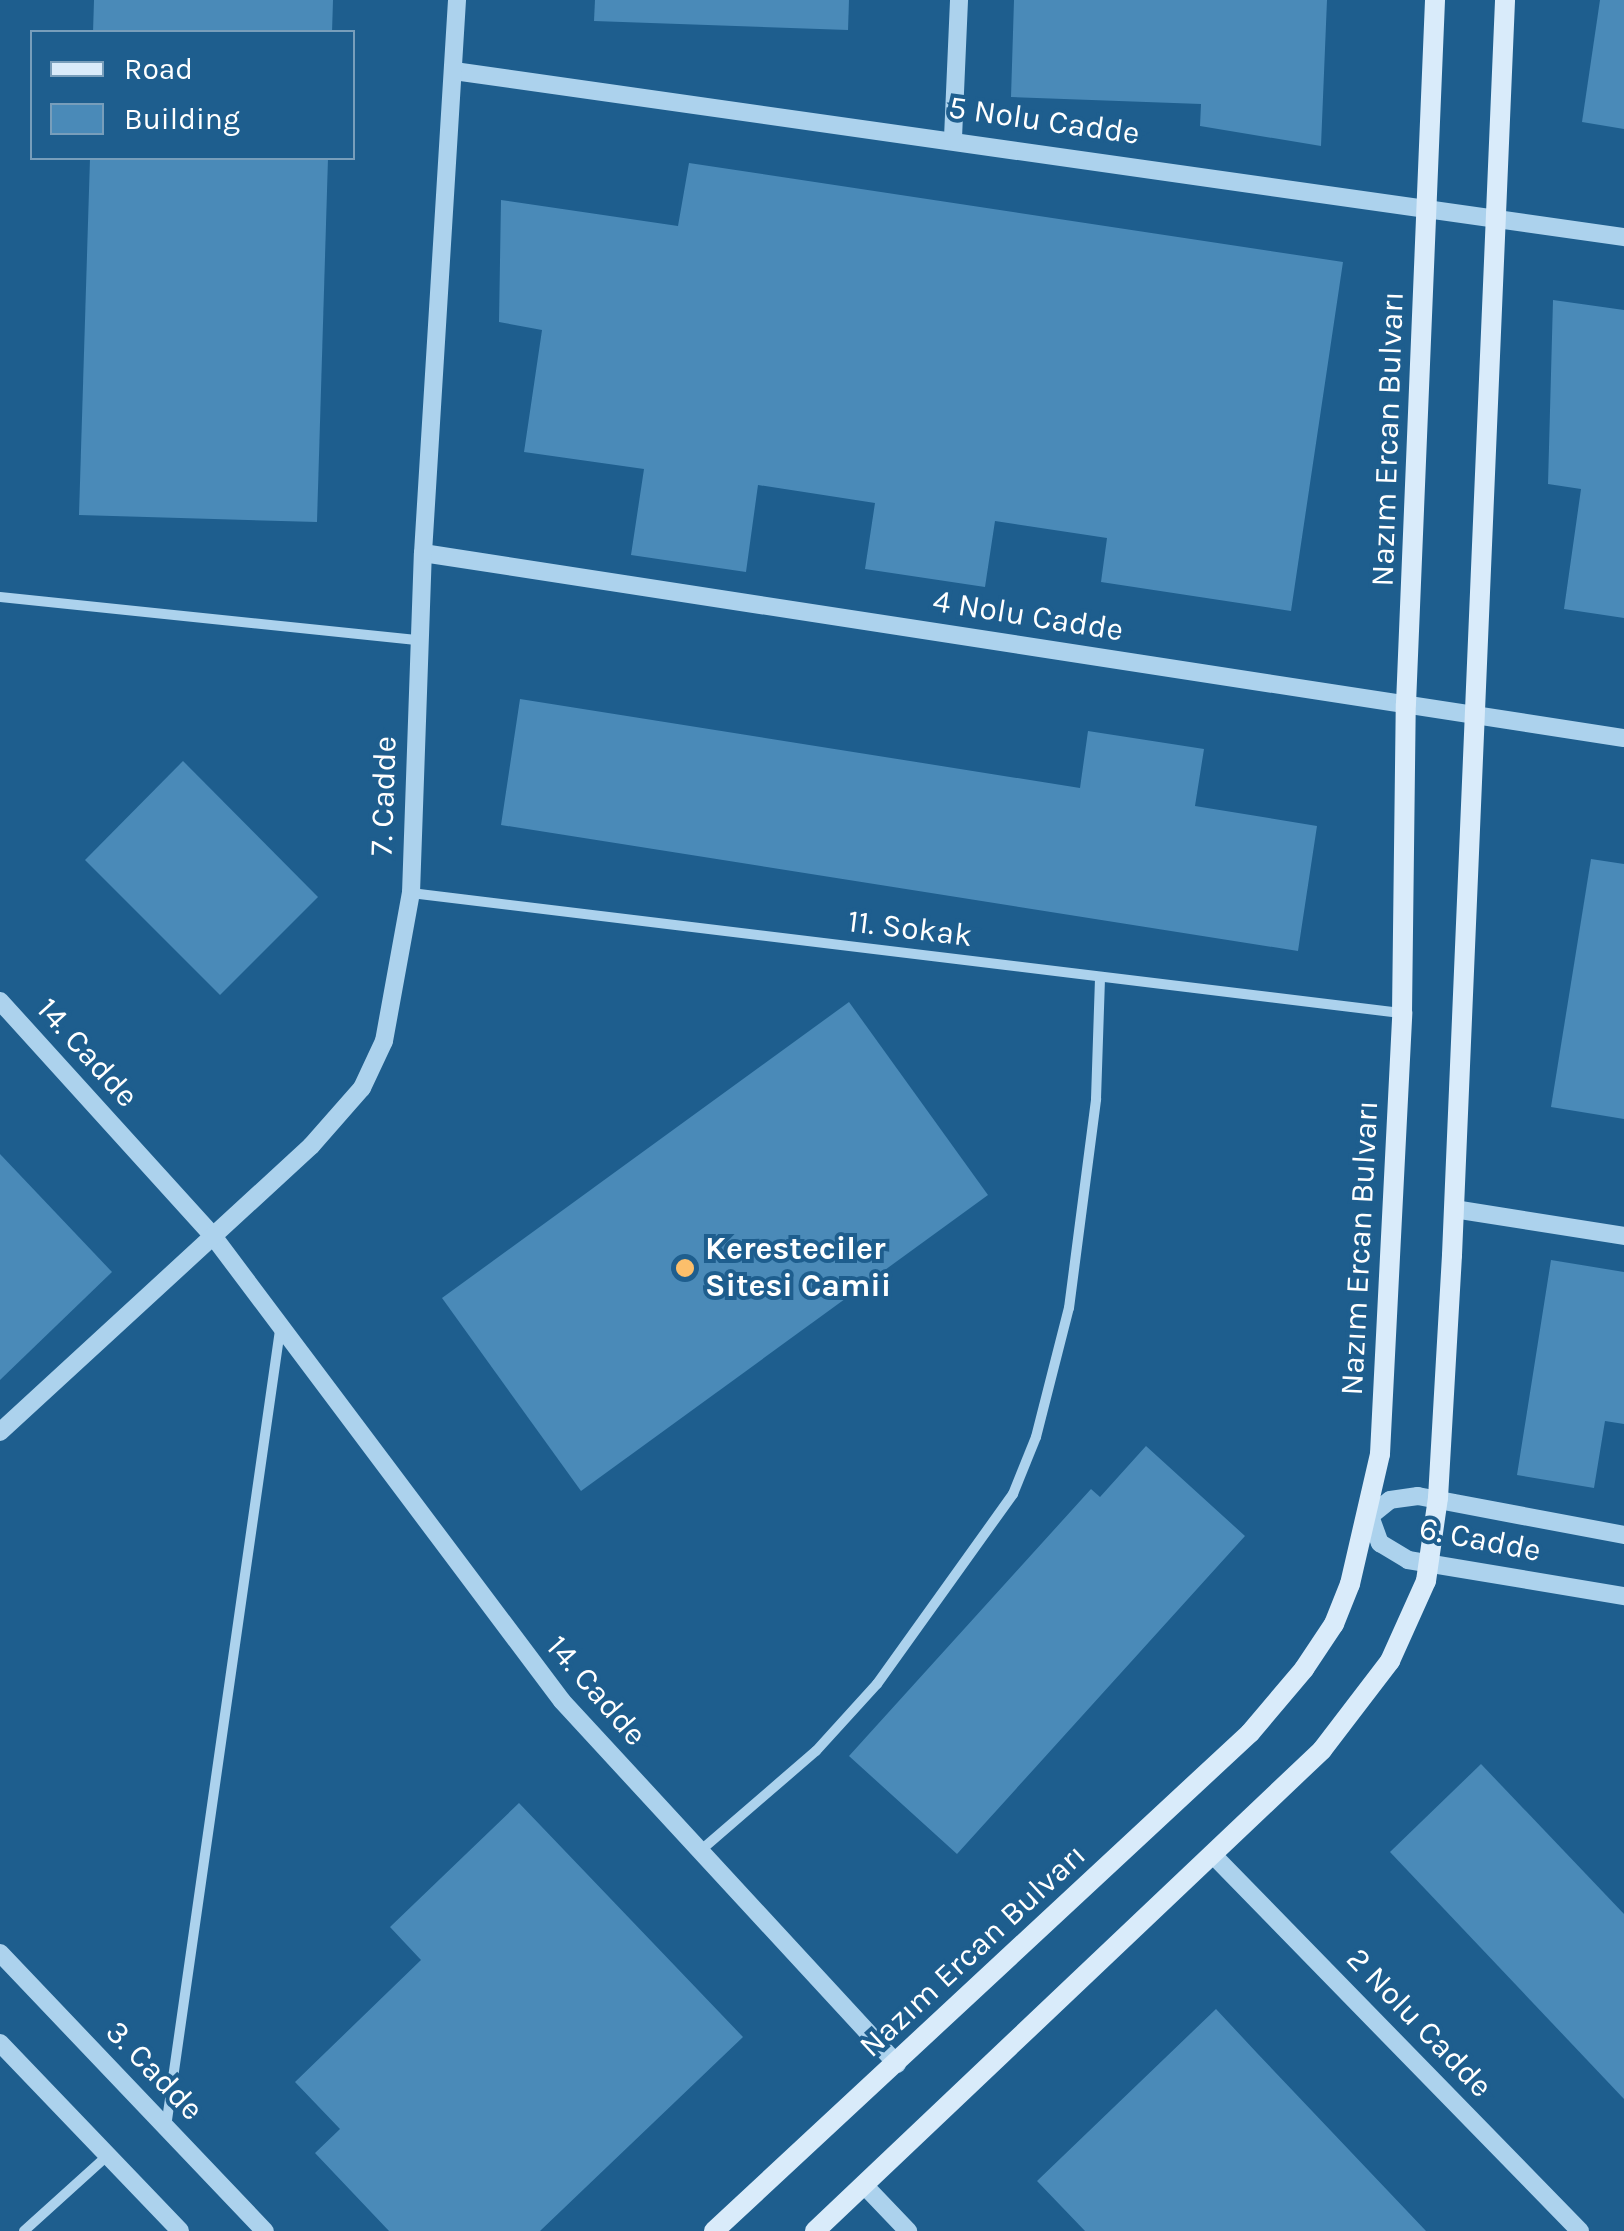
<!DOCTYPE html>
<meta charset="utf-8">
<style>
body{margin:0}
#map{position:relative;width:1624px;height:2231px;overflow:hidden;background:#1e5e8e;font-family:Karla,sans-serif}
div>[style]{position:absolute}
.building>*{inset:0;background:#4a8ab8}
.minor>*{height:10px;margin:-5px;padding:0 5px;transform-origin:5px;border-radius:5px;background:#acd2ed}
.tertiary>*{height:18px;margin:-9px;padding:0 9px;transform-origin:9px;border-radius:9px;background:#acd2ed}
.secondary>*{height:20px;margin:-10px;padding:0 10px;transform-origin:10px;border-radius:10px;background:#d9ebfa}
.dots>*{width:28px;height:28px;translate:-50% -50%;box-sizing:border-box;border:5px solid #1e5e8e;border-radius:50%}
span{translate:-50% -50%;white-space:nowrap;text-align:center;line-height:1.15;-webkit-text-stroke:8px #1e5e8e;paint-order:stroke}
.street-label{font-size:32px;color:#fff}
.poi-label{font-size:32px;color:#fff;font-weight:700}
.left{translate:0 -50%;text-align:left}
.legend{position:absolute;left:30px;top:30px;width:325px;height:130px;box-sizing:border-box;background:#1e5e8e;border:2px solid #789ebb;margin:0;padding:12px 18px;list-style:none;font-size:30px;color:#fff}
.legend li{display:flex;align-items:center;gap:20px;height:50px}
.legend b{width:50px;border:2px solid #789ebb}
</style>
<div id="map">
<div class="building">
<div style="clip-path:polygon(94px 0,333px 0,332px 32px,93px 32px)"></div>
<div style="clip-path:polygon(595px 0,849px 0,848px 30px,594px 21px)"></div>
<div style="clip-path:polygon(1014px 0,1327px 0,1321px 146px,1200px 126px,1201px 104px,1011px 97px)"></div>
<div style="clip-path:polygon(1600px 0,1624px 0,1624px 129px,1582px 122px)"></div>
<div style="clip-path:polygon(90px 158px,328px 158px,317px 522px,79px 515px)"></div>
<div style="clip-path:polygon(689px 163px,1343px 262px,1291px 611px,1101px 582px,1107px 538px,995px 521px,985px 587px,865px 569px,875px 503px,758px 485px,746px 572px,631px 555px,644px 469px,524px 452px,542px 330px,499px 322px,501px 200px,678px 226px)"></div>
<div style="clip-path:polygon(1553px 300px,1624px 310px,1624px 618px,1564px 609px,1581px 489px,1548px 484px)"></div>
<div style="clip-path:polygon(520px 699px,1080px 788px,1088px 731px,1204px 749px,1195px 806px,1317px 826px,1298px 951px,501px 825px)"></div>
<div style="clip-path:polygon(183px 761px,318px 897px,220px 995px,85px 860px)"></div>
<div style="clip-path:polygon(1591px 859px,1624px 864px,1624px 1119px,1551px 1107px)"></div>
<div style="clip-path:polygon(849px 1002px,988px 1195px,581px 1491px,442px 1298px)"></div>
<div style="clip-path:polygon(0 1154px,112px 1272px,0 1380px)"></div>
<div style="clip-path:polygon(1551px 1260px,1624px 1272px,1624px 1424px,1605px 1421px,1594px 1488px,1517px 1475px)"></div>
<div style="clip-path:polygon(1146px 1446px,1245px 1536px,957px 1854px,849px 1756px,1091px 1489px,1100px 1497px)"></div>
<div style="clip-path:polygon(1481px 1764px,1624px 1914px,1624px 2099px,1390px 1852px)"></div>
<div style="clip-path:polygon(519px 1803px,743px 2037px,540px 2231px,389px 2231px,315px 2153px,340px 2129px,295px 2082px,421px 1960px,390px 1927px)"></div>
<div style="clip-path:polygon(1216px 2009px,1257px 2053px,1426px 2231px,1085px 2231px,1037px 2181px)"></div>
</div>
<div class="minor">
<div style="left:0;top:597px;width:421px;rotate:5.9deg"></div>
<div style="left:411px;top:893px;width:997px;rotate:6.91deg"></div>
<div style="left:700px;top:1851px;width:153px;rotate:-40.8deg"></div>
<div style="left:816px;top:1751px;width:91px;rotate:-47.7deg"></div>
<div style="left:877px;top:1684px;width:234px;rotate:-54.4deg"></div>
<div style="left:1013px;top:1494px;width:61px;rotate:-68deg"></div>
<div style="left:1036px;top:1437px;width:133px;rotate:-75.7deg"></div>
<div style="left:1069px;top:1308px;width:211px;rotate:-82.6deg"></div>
<div style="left:1096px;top:1099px;width:122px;rotate:-88.1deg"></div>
<div style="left:166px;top:2127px;width:805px;rotate:-81.86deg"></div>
<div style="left:24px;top:2231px;width:112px;rotate:-42.1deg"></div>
</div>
<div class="tertiary">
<div style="left:454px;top:71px;width:1182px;rotate:8.08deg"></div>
<div style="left:953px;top:138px;width:138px;rotate:-87.5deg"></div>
<div style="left:423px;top:553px;width:1215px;rotate:8.76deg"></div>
<div style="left:0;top:1001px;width:317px;rotate:47.8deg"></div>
<div style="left:213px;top:1236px;width:581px;rotate:53.11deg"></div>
<div style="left:562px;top:1701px;width:494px;rotate:47.3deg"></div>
<div style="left:1454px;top:1209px;width:172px;rotate:9deg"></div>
<div style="left:0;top:1432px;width:423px;rotate:-42.6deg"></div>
<div style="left:311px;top:1146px;width:77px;rotate:-48.7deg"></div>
<div style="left:362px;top:1088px;width:52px;rotate:-64.9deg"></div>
<div style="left:384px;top:1041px;width:150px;rotate:-79.7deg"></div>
<div style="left:411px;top:893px;width:340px;rotate:-88deg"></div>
<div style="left:423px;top:553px;width:554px;rotate:-86.48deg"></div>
<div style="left:1624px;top:1535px;width:210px;rotate:-169.3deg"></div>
<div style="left:1418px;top:1496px;width:28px;rotate:172deg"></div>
<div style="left:1390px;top:1500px;width:26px;rotate:141deg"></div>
<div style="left:1370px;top:1516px;width:29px;rotate:70deg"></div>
<div style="left:1380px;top:1543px;width:33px;rotate:31deg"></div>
<div style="left:1408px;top:1560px;width:219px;rotate:9.5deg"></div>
<div style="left:1214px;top:1856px;width:524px;rotate:45.7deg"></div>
<div style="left:0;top:1953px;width:384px;rotate:46.4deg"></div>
<div style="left:0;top:2043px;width:260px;rotate:46.2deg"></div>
<div style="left:864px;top:2185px;width:64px;rotate:46.3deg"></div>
</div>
<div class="secondary">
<div style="left:714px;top:2231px;width:732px;rotate:-42.9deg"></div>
<div style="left:1250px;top:1733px;width:84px;rotate:-49.8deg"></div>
<div style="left:1304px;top:1669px;width:54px;rotate:-56.3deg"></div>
<div style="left:1334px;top:1624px;width:43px;rotate:-68.2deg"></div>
<div style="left:1350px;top:1584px;width:133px;rotate:-77deg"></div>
<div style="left:1380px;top:1454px;width:442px;rotate:-87.1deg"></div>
<div style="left:1402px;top:1013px;width:309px;rotate:-89.3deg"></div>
<div style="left:1406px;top:704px;width:705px;rotate:-87.64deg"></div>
<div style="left:815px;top:2231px;width:699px;rotate:-43.49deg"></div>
<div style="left:1322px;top:1750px;width:112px;rotate:-52.6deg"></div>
<div style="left:1390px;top:1661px;width:88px;rotate:-65.8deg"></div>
<div style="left:1426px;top:1581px;width:84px;rotate:-81.8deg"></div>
<div style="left:1438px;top:1498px;width:243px;rotate:-86.7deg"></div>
<div style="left:1452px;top:1255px;width:1256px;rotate:-87.58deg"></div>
</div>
<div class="dots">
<div style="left:685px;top:1268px;background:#fcbf6b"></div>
</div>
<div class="street-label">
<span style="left:1044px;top:121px;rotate:8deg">5 Nolu Cadde</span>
<span style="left:1388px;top:439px;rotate:-88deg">Nazım Ercan Bulvarı</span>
<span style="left:1028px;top:616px;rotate:9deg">4 Nolu Cadde</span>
<span style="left:384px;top:796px;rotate:-88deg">7. Cadde</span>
<span style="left:910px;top:929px;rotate:7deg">11. Sokak</span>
<span style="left:87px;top:1053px;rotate:48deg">14. Cadde</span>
<span style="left:1360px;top:1248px;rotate:-87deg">Nazım Ercan Bulvarı</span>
<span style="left:1480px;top:1540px;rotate:11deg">6. Cadde</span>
<span style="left:596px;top:1691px;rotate:49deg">14. Cadde</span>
<span style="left:973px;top:1951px;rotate:-43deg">Nazım Ercan Bulvarı</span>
<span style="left:1419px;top:2023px;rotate:46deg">2 Nolu Cadde</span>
<span style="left:154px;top:2071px;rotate:46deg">3. Cadde</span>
</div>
<div class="poi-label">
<span class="left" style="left:705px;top:1268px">Keresteciler<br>Sitesi Camii</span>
</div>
<ul class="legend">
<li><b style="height:12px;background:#d9ebfa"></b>Road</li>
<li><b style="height:28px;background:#4a8ab8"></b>Building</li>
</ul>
</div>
